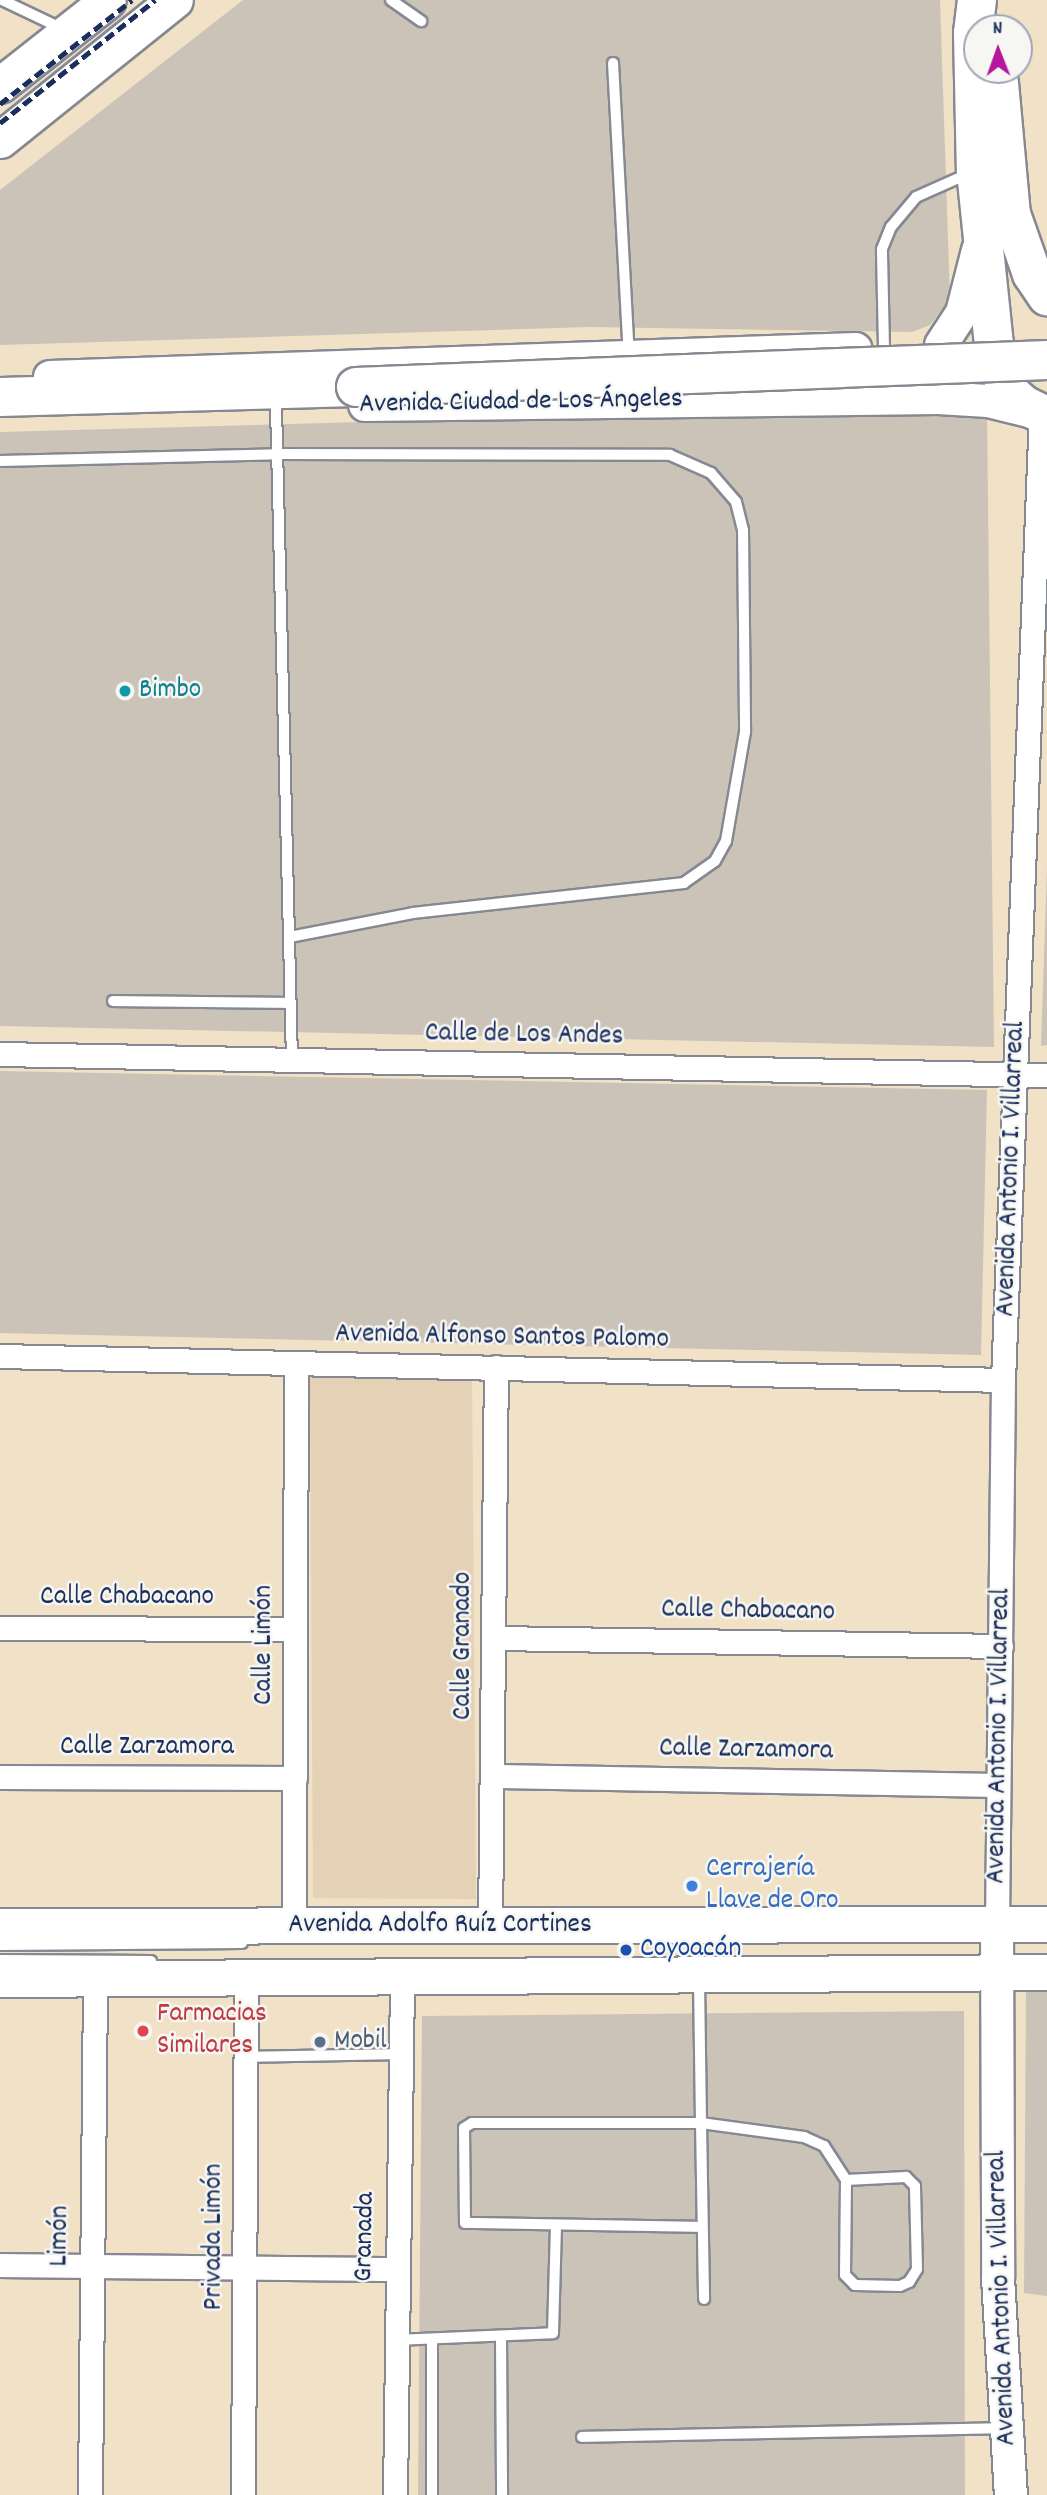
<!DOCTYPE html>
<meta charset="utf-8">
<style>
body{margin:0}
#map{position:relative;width:1047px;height:2495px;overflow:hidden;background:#f1e1c7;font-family:Dekko,sans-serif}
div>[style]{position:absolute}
.built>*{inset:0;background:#e4d1b6}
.industrial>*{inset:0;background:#cbc3b8}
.roads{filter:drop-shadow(2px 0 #868892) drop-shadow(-2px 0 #868892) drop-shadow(0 2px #868892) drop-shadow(0 -2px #868892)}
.lane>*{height:10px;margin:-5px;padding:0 5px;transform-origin:5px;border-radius:5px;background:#fff}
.street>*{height:23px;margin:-11.5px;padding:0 11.5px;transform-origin:11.5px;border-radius:11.5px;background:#fff}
.secondary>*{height:32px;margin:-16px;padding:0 16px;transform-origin:16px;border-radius:16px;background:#fff}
.primary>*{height:35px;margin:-17.5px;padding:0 17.5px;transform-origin:17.5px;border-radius:17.5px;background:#fff}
.highway>*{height:38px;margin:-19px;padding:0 19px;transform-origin:19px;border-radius:19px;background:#fff}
.rail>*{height:5px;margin-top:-2.5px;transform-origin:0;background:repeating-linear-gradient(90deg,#1b2f5e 0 10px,transparent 0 15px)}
.bridges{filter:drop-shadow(2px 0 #868892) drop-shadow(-2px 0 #868892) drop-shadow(0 2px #868892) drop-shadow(0 -2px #868892)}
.highway-bridge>*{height:38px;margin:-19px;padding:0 19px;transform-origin:19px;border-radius:19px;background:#fff}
.dots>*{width:19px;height:19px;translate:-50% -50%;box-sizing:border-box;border:4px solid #f6f6f2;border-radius:50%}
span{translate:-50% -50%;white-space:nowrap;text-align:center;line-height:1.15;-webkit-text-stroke:5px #f6f6f2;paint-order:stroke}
.street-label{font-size:28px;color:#1b2f5e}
.culture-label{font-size:28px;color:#0d838f}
.left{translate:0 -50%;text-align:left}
.shop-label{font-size:28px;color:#366cbe}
.transit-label{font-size:28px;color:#164399}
.health-label{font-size:28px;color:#be3a42}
.service-label{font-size:28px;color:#4e5e75}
.north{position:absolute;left:963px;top:14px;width:70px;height:70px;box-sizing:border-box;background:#f6f6f2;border:2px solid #9ea6b7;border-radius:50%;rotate:359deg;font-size:19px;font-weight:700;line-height:28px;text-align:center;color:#1b2f5e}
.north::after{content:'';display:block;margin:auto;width:24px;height:32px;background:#b5179e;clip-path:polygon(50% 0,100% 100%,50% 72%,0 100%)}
</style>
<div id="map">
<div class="built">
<div style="clip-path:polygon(310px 1377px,472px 1377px,476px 1899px,313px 1898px)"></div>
</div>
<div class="industrial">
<div style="clip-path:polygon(243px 0,940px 0,950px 299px,930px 325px,912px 332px,589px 327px,0 345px,0 190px)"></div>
<div style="clip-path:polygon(770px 411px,987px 413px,994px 1047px,0 1026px,0 432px)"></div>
<div style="clip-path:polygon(1047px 867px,1047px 1045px,1041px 1046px)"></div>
<div style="clip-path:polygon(0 1071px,987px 1090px,981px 1355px,0 1333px)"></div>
<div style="clip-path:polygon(1026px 1991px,1047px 1991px,1047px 2296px,1024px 2293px)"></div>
<div style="clip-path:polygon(964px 2011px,965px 2495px,418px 2495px,422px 2016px)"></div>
</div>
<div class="roads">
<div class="lane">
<div style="left:2px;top:0;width:68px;rotate:25.4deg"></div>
<div style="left:391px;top:0;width:37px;rotate:35deg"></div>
<div style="left:613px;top:63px;width:292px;rotate:86.9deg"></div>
<div style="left:884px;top:348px;width:99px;rotate:-91.2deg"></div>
<div style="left:882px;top:249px;width:24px;rotate:-68deg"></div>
<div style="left:891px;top:227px;width:39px;rotate:-50deg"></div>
<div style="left:916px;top:197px;width:59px;rotate:-24deg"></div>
<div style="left:276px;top:406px;width:655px;rotate:88.6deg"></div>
<div style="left:0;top:461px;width:278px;rotate:-1.4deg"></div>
<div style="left:278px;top:454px;width:392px;rotate:0.1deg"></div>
<div style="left:670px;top:455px;width:45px;rotate:23.7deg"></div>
<div style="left:711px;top:473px;width:38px;rotate:49deg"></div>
<div style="left:736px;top:502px;width:29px;rotate:76deg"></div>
<div style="left:743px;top:530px;width:202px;rotate:89.4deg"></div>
<div style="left:745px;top:732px;width:111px;rotate:99.9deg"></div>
<div style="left:726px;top:841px;width:23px;rotate:119deg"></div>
<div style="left:715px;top:861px;width:38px;rotate:145deg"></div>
<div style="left:684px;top:883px;width:273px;rotate:173.7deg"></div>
<div style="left:413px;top:913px;width:126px;rotate:169deg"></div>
<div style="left:113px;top:1001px;width:177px;rotate:0.6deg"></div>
<div style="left:0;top:1945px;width:242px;rotate:-0.5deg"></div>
<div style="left:0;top:1960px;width:151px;rotate:0.4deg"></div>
<div style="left:699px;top:1980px;width:143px;rotate:89.2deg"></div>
<div style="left:701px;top:2123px;width:104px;rotate:7.7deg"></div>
<div style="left:804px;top:2137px;width:22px;rotate:24deg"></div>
<div style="left:824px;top:2146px;width:40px;rotate:57.1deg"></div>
<div style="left:846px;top:2180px;width:95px;rotate:90.6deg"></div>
<div style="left:845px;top:2275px;width:14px;rotate:45deg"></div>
<div style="left:855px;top:2285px;width:45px;rotate:1.3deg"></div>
<div style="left:900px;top:2286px;width:10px;rotate:-24deg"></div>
<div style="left:909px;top:2282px;width:15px;rotate:-58deg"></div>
<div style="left:917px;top:2269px;width:83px;rotate:-91.4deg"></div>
<div style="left:915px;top:2186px;width:13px;rotate:-135deg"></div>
<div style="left:906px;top:2177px;width:60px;rotate:177.1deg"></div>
<div style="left:245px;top:2057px;width:153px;rotate:-1.1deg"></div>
<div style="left:702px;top:2227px;width:237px;rotate:-179deg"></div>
<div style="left:465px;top:2223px;width:95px;rotate:-90.6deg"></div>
<div style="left:464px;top:2128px;width:9px;rotate:-32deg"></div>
<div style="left:472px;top:2123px;width:229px"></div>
<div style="left:701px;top:2123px;width:176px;rotate:89deg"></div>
<div style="left:501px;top:2339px;width:156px;rotate:89.6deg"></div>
<div style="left:395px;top:2340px;width:158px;rotate:-2.5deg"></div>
<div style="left:553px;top:2333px;width:106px;rotate:-88.4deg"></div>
<div style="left:432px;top:2340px;width:155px;rotate:90deg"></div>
<div style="left:582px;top:2437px;width:422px;rotate:-1.2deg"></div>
</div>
<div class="street">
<div style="left:0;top:1054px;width:1047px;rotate:1.15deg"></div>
<div style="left:0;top:1356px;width:1003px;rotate:1.37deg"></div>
<div style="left:0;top:1628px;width:295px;rotate:0.2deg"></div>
<div style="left:494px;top:1638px;width:507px;rotate:0.9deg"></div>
<div style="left:493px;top:1776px;width:505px;rotate:1.02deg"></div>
<div style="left:0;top:1777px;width:295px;rotate:0.2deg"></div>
<div style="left:997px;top:1925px;width:545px;rotate:-89.37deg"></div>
<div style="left:1003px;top:1380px;width:967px;rotate:-87.75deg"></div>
<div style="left:294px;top:1926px;width:562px;rotate:-89.8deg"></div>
<div style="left:490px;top:1926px;width:559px;rotate:-89.39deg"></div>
<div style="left:0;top:2265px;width:395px;rotate:0.6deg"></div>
<div style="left:90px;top:2495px;width:516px;rotate:-89.44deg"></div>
<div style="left:243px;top:2495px;width:516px;rotate:-89.67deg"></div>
<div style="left:395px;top:2495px;width:516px;rotate:-89.22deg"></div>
</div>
<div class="secondary">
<div style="left:941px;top:345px;width:38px;rotate:-57deg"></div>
<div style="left:962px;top:313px;width:65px;rotate:-75.7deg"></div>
<div style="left:50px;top:377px;width:806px;rotate:-1.99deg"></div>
<div style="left:365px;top:405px;width:573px;rotate:-0.7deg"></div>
<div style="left:938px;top:398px;width:50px;rotate:3.4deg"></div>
<div style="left:988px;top:401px;width:46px;rotate:13.7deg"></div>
<div style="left:997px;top:1925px;width:353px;rotate:89.8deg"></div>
<div style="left:998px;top:2278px;width:217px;rotate:86.6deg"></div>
</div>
<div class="primary">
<div style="left:0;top:85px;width:137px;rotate:-38.2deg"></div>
<div style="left:0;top:140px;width:224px;rotate:-38.7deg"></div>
<div style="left:0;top:1926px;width:1047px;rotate:-0.11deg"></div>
<div style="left:0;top:1979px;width:1047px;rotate:-0.38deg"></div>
</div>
<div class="highway">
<div style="left:977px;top:0;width:33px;rotate:97deg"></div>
<div style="left:973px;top:33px;width:138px;rotate:88.8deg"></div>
<div style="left:976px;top:171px;width:174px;rotate:84.1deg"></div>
<div style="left:994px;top:344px;width:47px;rotate:75.1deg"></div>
<div style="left:1006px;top:389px;width:24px;rotate:42deg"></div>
<div style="left:1024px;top:405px;width:25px;rotate:26deg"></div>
<div style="left:999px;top:83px;width:132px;rotate:84.8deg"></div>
<div style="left:1011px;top:214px;width:64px;rotate:70.7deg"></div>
<div style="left:1032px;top:274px;width:27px;rotate:56deg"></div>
<div style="left:0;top:397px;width:356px;rotate:-1.6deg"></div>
</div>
</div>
<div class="rail">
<div style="left:0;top:104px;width:168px;rotate:-38.2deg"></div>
<div style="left:0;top:123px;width:198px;rotate:-38.4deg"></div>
</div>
<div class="bridges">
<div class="highway-bridge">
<div style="left:356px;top:387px;width:692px;rotate:-2.24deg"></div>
</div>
</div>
<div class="dots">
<div style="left:125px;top:691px;background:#0f9aa8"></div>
<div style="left:692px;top:1886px;background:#3f7fe0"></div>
<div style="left:626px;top:1950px;background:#1a4fb4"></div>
<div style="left:143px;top:2031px;background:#e0444e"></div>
<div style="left:320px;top:2042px;background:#5c6f8a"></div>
</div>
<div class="street-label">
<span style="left:521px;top:403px;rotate:-1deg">Avenida Ciudad de Los Ángeles</span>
<span style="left:524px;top:1036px;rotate:1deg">Calle de Los Andes</span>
<span style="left:1012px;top:1169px;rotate:-88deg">Avenida Antonio I. Villarreal</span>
<span style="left:502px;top:1338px;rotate:1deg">Avenida Alfonso Santos Palomo</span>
<span style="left:127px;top:1598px">Calle Chabacano</span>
<span style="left:748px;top:1612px;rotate:1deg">Calle Chabacano</span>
<span style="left:265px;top:1645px;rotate:-90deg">Calle Limón</span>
<span style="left:464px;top:1646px;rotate:-90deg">Calle Granado</span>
<span style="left:1000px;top:1736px;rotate:-89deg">Avenida Antonio I. Villarreal</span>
<span style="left:147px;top:1748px">Calle Zarzamora</span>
<span style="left:746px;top:1751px;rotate:1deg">Calle Zarzamora</span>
<span style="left:440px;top:1926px">Avenida Adolfo Ruíz Cortines</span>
<span style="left:61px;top:2236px;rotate:-89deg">Limón</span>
<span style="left:215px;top:2237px;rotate:-90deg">Privada Limón</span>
<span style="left:366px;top:2237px;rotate:-89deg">Granada</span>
<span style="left:1003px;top:2298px;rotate:-92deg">Avenida Antonio I. Villarreal</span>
</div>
<div class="culture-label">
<span class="left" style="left:139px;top:691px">Bimbo</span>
</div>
<div class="shop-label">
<span class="left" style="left:706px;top:1886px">Cerrajería<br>Llave de Oro</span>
</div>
<div class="transit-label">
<span class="left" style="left:640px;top:1950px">Coyoacán</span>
</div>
<div class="health-label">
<span class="left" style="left:157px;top:2031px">Farmacias<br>Similares</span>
</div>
<div class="service-label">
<span class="left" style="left:334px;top:2042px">Mobil</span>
</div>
<div class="north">N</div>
</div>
